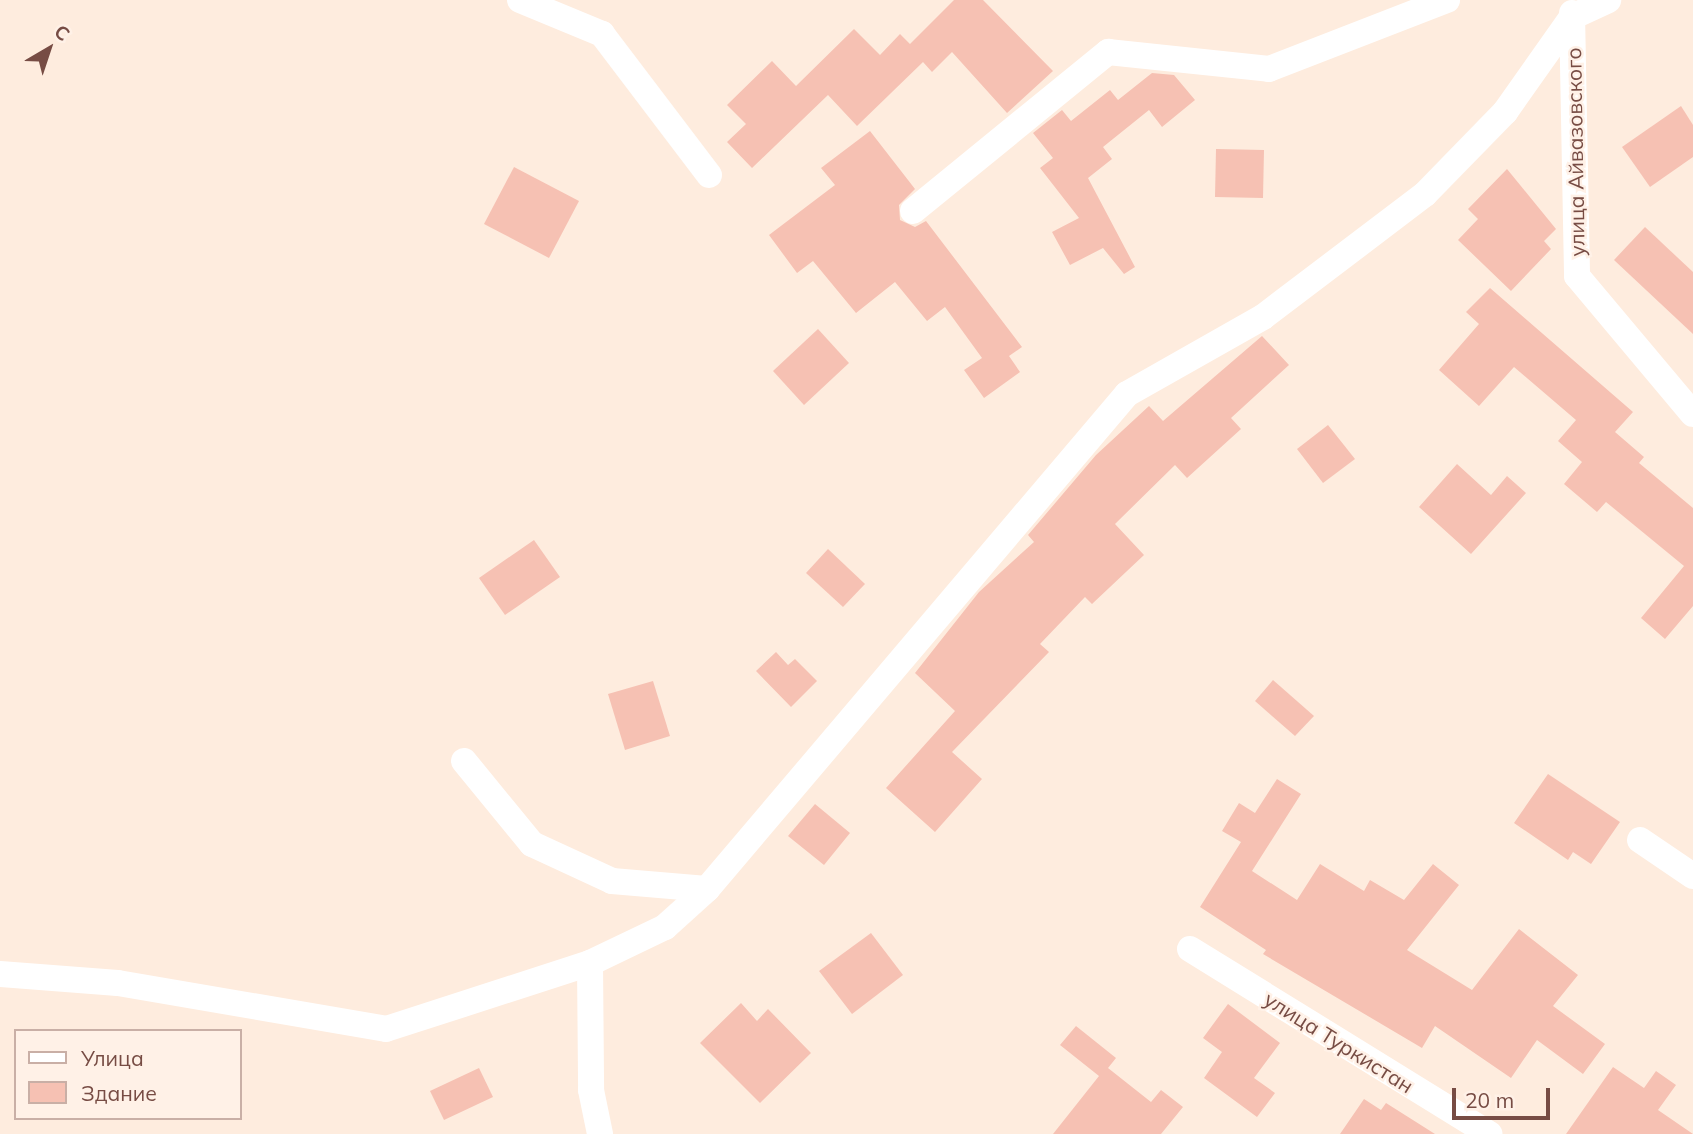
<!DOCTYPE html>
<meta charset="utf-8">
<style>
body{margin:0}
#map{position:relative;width:1693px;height:1134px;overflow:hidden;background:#feecde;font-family:Mulish,sans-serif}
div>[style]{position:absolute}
.building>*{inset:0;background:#f6c1b3}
.minor>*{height:26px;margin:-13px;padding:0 13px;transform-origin:13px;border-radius:13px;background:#fff}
span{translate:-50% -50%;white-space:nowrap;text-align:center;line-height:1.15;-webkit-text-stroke:5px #fff1e7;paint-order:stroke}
.street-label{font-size:21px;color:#774c44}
.legend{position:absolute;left:14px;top:1029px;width:228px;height:91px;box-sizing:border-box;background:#fff1e7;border:2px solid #c9afa6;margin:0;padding:9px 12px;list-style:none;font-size:21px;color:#774c44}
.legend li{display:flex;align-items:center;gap:14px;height:35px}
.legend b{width:35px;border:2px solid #c9afa6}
.north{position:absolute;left:14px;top:14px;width:70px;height:70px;-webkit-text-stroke:5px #fff1e7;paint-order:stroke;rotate:39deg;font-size:19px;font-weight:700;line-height:28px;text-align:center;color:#774c44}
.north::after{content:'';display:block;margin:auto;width:24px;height:32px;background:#774c44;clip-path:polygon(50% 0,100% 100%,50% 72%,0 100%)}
.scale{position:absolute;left:1452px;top:1088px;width:98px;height:32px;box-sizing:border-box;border:4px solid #774c44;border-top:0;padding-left:9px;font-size:21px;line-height:24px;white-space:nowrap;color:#774c44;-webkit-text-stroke:5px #fff1e7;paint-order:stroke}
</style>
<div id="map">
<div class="building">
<div style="clip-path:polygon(954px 0,983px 0,1053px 71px,1007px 113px,952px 52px,932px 72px,923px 62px,857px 126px,828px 95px,752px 168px,727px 142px,746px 124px,727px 105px,772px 61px,796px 86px,854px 29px,880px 55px,900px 34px,910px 44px)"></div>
<div style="clip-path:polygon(1152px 73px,1174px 75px,1195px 100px,1162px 127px,1149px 110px,1103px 147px,1112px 159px,1088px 178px,1135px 267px,1124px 274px,1103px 248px,1070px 265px,1052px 232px,1079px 218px,1040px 168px,1053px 158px,1033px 133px,1062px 110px,1071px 121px,1110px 90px,1118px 100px)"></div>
<div style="clip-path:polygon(1681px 106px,1693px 125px,1693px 157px,1650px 187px,1622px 147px)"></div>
<div style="clip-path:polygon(870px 131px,915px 189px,899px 205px,900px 220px,915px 227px,926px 221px,1022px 347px,1009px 356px,1020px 372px,984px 398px,964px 370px,982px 358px,945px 307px,927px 321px,895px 282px,856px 313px,813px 261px,797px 273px,769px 235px,835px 185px,821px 168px)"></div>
<div style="clip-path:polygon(1216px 149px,1264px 150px,1263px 198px,1215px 197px)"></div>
<div style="clip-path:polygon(514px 167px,579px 201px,549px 258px,484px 224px)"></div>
<div style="clip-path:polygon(1507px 169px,1556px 229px,1544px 241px,1551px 249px,1511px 291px,1458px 240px,1478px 219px,1468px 209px)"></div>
<div style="clip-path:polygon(1645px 227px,1693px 272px,1693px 334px,1614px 260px)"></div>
<div style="clip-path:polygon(1490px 288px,1633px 412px,1615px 432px,1644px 457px,1639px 463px,1693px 508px,1693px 606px,1665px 639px,1641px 618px,1684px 566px,1606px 502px,1597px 512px,1564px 484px,1582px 462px,1558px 441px,1576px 420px,1514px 367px,1479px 406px,1439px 370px,1479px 324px,1466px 312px)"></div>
<div style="clip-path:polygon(818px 329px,849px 363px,804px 405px,773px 371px)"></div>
<div style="clip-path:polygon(1262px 336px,1289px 365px,1231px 418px,1241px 429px,1187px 478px,1175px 465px,1115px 524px,1144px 555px,1092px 604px,1085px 597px,1040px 644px,1049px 652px,952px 752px,982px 779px,935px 832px,886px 788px,955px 711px,915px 673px,979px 592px,1034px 542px,1028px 535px,1096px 455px,1149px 406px,1163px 421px)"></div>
<div style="clip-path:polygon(1328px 425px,1355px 459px,1323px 483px,1297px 449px)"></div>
<div style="clip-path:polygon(1457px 464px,1491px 495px,1507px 476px,1526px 493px,1471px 554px,1419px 507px)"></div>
<div style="clip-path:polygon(534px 540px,560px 577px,505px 615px,479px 578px)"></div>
<div style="clip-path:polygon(828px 549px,865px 584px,843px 607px,806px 573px)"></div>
<div style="clip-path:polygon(776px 652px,788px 665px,795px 659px,817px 681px,791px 707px,756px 671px)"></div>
<div style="clip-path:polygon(1273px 680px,1314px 716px,1295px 736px,1255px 701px)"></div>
<div style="clip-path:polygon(653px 681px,670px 736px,625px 750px,608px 694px)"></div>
<div style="clip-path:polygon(1548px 774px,1620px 822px,1591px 864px,1573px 852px,1568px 860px,1514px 823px)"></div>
<div style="clip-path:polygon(1277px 779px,1301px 794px,1252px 871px,1297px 900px,1320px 864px,1364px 891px,1370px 880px,1404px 900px,1433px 864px,1459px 885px,1407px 950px,1472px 990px,1519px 929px,1578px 975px,1553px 1006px,1605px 1044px,1583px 1074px,1537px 1040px,1511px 1078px,1435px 1026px,1422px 1048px,1263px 954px,1266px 950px,1200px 907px,1241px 842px,1222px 831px,1239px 803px,1255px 813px)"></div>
<div style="clip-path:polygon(815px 804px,850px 833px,824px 865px,788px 836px)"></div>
<div style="clip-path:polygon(871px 933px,903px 975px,852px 1014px,819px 971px)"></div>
<div style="clip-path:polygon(741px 1003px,757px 1021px,768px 1009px,811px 1053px,760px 1103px,700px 1043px)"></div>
<div style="clip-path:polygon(1228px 1004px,1280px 1043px,1254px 1078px,1275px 1093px,1257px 1117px,1204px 1078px,1222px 1052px,1203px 1038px)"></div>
<div style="clip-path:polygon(1076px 1026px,1116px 1058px,1108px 1068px,1151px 1102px,1161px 1090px,1183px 1107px,1161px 1134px,1053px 1134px,1099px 1076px,1060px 1045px)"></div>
<div style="clip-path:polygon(1613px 1067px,1644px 1088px,1656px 1071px,1676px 1085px,1658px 1110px,1693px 1134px,1566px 1134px)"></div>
<div style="clip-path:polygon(479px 1068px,493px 1097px,444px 1120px,430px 1091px)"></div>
<div style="clip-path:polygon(1364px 1099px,1381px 1110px,1386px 1103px,1435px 1134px,1340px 1134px)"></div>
</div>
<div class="minor">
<div style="left:520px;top:0;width:89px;rotate:22.5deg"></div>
<div style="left:602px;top:34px;width:177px;rotate:52.8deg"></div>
<div style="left:1572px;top:13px;width:263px;rotate:88.9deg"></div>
<div style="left:1577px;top:276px;width:180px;rotate:50deg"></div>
<div style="left:913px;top:211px;width:252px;rotate:-39.2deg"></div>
<div style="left:1108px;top:52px;width:162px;rotate:6deg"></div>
<div style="left:1269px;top:69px;width:191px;rotate:-21.2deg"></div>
<div style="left:464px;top:761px;width:107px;rotate:50.7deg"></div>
<div style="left:532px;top:844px;width:88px;rotate:24.8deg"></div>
<div style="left:612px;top:881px;width:95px;rotate:4.8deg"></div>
<div style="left:1640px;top:840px;width:64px;rotate:34.2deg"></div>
<div style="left:1190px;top:949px;width:352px;rotate:31.7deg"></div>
<div style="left:590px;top:963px;width:127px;rotate:89.5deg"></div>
<div style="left:591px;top:1090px;width:45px;rotate:78.4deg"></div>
<div style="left:0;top:974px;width:118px;rotate:4.4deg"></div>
<div style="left:118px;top:983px;width:272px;rotate:9.7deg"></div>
<div style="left:386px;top:1029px;width:214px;rotate:-17.9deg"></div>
<div style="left:590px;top:963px;width:83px;rotate:-25.6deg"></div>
<div style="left:665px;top:927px;width:57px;rotate:-42.1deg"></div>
<div style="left:707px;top:889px;width:649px;rotate:-49.69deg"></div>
<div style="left:1127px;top:394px;width:156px;rotate:-29.5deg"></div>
<div style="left:1263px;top:317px;width:203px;rotate:-37.2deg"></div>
<div style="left:1425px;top:194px;width:115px;rotate:-45.7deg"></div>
<div style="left:1505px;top:112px;width:116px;rotate:-54.8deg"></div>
<div style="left:1572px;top:17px;width:40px;rotate:-25deg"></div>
</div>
<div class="street-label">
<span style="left:1575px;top:152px;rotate:-91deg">улица Айвазовского</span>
<span style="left:1339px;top:1042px;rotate:32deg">улица Туркистан</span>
</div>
<ul class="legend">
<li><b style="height:9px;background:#fff"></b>Улица</li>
<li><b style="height:19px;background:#f6c1b3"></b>Здание</li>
</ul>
<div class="north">С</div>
<div class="scale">20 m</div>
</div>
